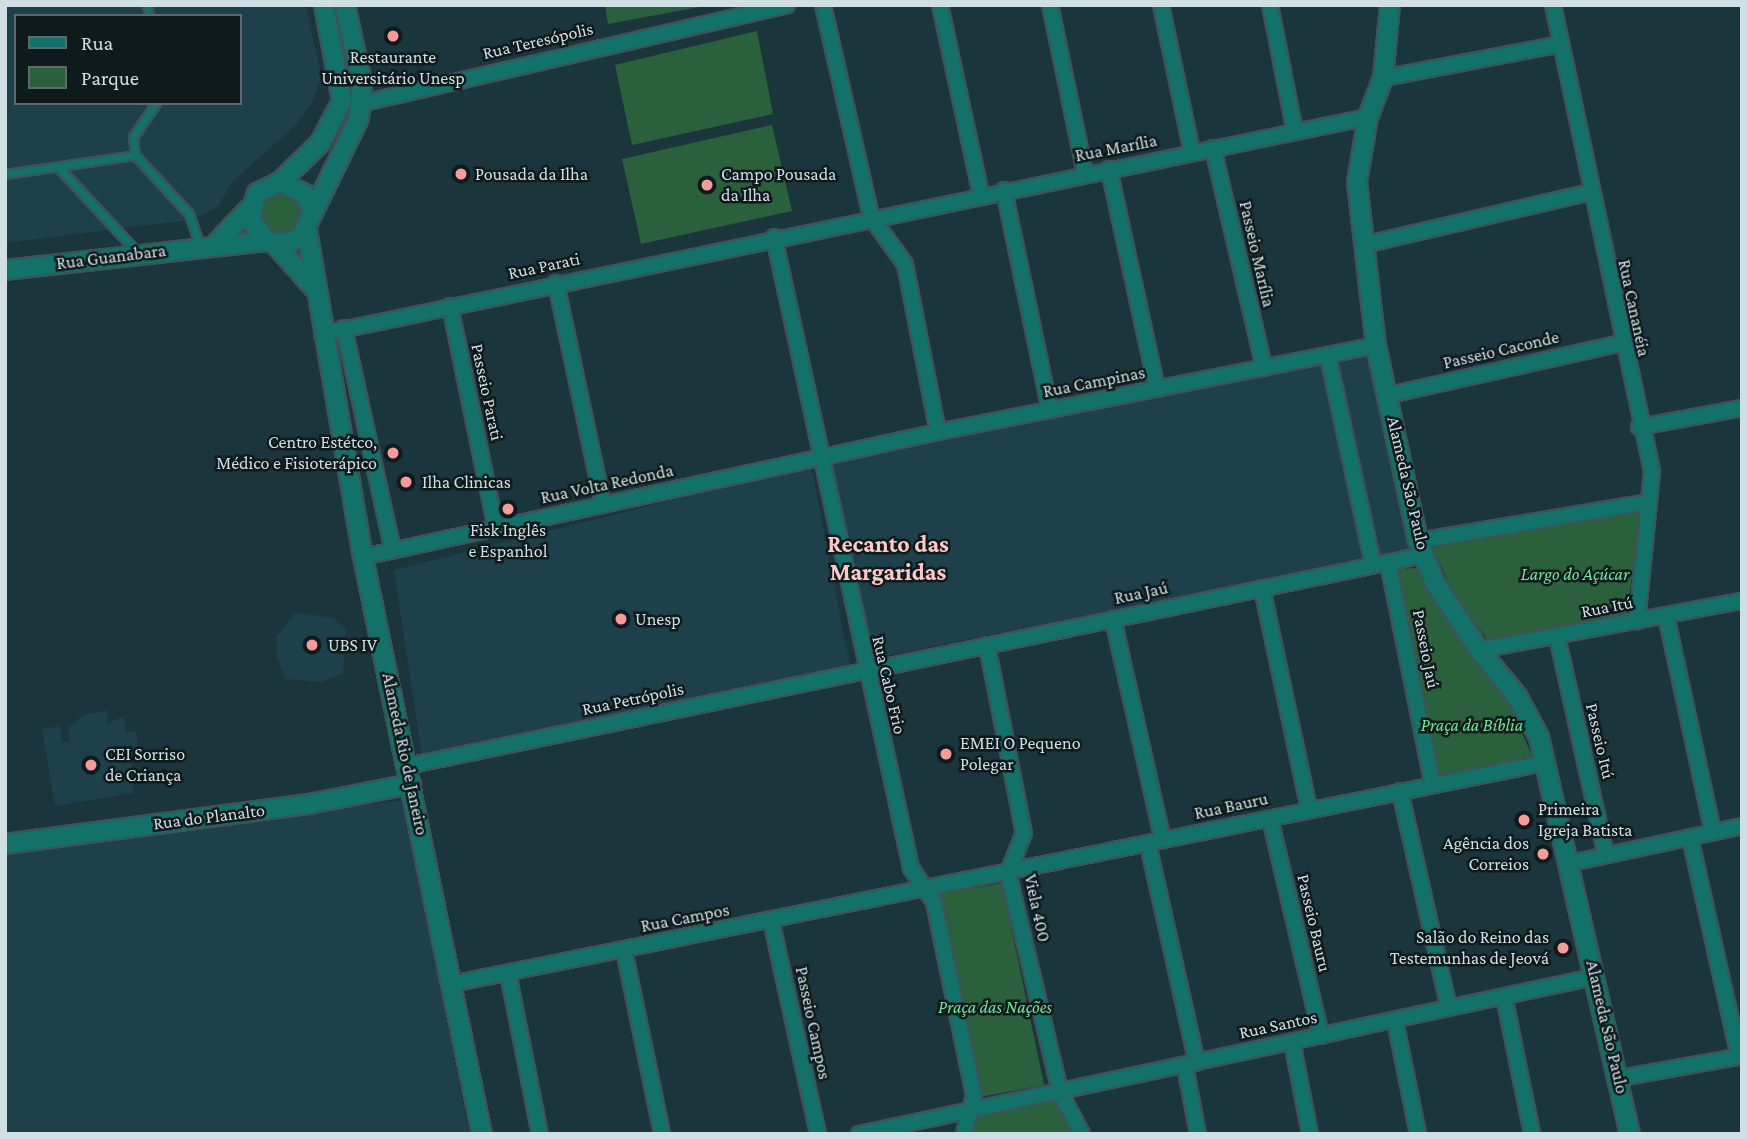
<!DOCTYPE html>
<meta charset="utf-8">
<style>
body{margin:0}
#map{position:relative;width:1747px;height:1139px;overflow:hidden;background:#1a353c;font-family:"Crimson Pro",serif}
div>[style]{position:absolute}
.built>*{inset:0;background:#1d404a}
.green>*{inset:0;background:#2b603c}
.round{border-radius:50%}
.roads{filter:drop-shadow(2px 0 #3b545a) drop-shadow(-2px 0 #3b545a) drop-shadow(0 2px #3b545a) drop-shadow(0 -2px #3b545a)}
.service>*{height:7px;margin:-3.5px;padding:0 3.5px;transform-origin:3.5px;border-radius:3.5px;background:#127168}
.minor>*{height:14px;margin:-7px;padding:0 7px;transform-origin:7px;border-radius:7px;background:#127168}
.tertiary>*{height:18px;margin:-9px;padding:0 9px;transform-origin:9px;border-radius:9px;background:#127168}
.dots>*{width:19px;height:19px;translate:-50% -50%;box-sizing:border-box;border:4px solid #0f1a1d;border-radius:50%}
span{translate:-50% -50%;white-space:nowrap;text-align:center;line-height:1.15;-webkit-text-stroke:5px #0f1a1d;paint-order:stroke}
.street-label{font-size:18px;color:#d0dfe4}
.poi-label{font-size:18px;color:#d0dfe4}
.left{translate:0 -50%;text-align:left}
.right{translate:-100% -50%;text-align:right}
.park-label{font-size:18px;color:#71e595;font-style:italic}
.district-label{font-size:24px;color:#fdc9c7;font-weight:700}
.frame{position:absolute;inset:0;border:7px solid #d0dfe4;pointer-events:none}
.legend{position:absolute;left:14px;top:14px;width:228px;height:91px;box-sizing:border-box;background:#0f1a1d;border:2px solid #5c696d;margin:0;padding:9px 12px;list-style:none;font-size:21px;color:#d0dfe4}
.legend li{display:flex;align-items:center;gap:14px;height:35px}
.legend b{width:35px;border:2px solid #5c696d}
</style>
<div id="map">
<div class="built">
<div style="clip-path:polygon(evenodd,5px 5px,306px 5px,321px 75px,313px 101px,294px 127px,234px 180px,218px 206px,205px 214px,190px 220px,5px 243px,5px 5px,16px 16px,240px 16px,240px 103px,16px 103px,16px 16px)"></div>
<div style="clip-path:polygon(1372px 351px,1411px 552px,869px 659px,830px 463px)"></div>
<div style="clip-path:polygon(811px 465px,850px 667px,422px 757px,394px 570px)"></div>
<div style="clip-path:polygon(296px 612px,333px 618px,346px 630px,343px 673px,321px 682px,285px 679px,277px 657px,277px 636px)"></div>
<div style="clip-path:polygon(107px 710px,107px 724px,124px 716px,126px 733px,136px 731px,140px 754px,132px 756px,133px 793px,55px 806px,42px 729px,60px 726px,62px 743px,70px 742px,68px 728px,84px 715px)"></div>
<div style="clip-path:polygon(404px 800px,469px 1134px,5px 1134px,5px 852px)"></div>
</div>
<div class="green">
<div style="clip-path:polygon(605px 5px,705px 5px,705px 6px,608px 24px)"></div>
<div style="clip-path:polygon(757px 31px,773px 114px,632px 145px,615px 65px)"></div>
<div style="clip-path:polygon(772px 125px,792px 211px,641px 244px,622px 159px)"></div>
<div class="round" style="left:259px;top:192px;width:44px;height:44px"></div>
<div style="clip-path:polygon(1642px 511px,1626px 616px,1488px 640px,1455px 597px,1433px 548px)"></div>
<div style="clip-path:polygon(1417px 568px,1465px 647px,1509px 702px,1532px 756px,1438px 776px,1394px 569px)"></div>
<div style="clip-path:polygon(1002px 883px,1044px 1085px,980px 1097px,938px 894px)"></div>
<div style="clip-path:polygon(1055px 1098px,1076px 1134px,971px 1134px,977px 1115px)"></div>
</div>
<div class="roads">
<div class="service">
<div style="left:147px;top:5px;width:11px;rotate:80deg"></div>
<div style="left:156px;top:103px;width:41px;rotate:124.1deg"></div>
<div style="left:133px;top:137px;width:18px;rotate:84deg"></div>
<div style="left:135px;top:155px;width:80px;rotate:47.5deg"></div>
<div style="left:189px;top:214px;width:34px;rotate:71deg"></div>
<div style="left:59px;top:168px;width:116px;rotate:47.1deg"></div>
<div style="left:5px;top:174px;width:131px;rotate:-8.3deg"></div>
</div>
<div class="minor">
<div style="left:823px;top:5px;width:217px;rotate:77.2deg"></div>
<div style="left:871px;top:217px;width:58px;rotate:54.1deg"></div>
<div style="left:905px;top:264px;width:171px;rotate:78.9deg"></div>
<div style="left:940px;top:5px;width:194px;rotate:77.8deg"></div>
<div style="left:1050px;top:5px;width:172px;rotate:78.2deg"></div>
<div style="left:1161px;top:5px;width:150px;rotate:78.1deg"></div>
<div style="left:1270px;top:5px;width:129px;rotate:78.9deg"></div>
<div style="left:1553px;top:5px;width:477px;rotate:78deg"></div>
<div style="left:1652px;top:472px;width:150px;rotate:95.7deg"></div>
<div style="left:1383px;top:78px;width:181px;rotate:-10.8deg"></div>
<div style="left:363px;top:103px;width:435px;rotate:-13deg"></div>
<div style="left:1213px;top:148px;width:226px;rotate:76.9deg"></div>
<div style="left:1109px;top:169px;width:225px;rotate:77.7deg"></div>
<div style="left:1004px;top:190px;width:225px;rotate:78.2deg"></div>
<div style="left:774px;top:237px;width:646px;rotate:77.75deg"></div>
<div style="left:911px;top:868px;width:41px;rotate:55.9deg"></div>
<div style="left:934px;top:902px;width:197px;rotate:78.3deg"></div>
<div style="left:974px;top:1095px;width:40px;rotate:104.4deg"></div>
<div style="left:1363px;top:245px;width:233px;rotate:-13.1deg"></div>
<div style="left:556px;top:283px;width:227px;rotate:78deg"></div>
<div style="left:450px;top:306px;width:227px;rotate:78.3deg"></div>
<div style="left:344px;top:328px;width:227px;rotate:77.6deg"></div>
<div style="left:322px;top:334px;width:1068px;rotate:-11.72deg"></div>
<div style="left:1328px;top:356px;width:214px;rotate:77.8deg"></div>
<div style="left:1389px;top:395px;width:239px;rotate:-12.6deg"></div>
<div style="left:1639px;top:427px;width:105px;rotate:-10.5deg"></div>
<div style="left:1418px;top:541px;width:234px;rotate:-9.6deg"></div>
<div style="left:363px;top:557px;width:588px;rotate:-12.26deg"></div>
<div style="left:938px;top:432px;width:447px;rotate:-11.2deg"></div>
<div style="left:1388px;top:562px;width:227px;rotate:78.6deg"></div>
<div style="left:1262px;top:588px;width:227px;rotate:78deg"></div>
<div style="left:1666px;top:615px;width:222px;rotate:77.8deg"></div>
<div style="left:1113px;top:619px;width:227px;rotate:77.3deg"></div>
<div style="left:1557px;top:636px;width:224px;rotate:77.4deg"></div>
<div style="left:987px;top:645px;width:192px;rotate:78.9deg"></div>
<div style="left:1024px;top:833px;width:43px;rotate:111.8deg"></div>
<div style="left:1008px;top:873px;width:225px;rotate:76.6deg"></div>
<div style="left:1060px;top:1092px;width:47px;rotate:62.4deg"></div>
<div style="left:1479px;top:650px;width:268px;rotate:-10.6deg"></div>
<div style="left:407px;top:766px;width:1039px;rotate:-11.72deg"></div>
<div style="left:1400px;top:791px;width:222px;rotate:77.3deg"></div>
<div style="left:1270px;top:818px;width:224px;rotate:76.8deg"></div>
<div style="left:1690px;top:837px;width:225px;rotate:77.4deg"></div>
<div style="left:1148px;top:844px;width:224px;rotate:77.4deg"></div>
<div style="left:1571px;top:863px;width:175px;rotate:-12.2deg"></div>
<div style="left:771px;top:920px;width:219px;rotate:77.6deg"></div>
<div style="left:624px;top:950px;width:188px;rotate:78.3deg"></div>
<div style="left:508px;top:973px;width:164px;rotate:78.8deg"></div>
<div style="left:451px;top:984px;width:1115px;rotate:-11.43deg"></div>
<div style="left:1504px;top:996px;width:141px;rotate:78.5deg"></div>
<div style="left:1395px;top:1020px;width:116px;rotate:78.6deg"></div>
<div style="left:1292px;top:1042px;width:94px;rotate:78.9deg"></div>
<div style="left:1185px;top:1066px;width:69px;rotate:79.2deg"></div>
<div style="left:1620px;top:1078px;width:124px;rotate:-10.2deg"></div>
<div style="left:859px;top:1134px;width:752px;rotate:-12.06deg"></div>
</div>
<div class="tertiary">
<div style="left:1390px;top:5px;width:73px;rotate:95.5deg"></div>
<div style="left:1383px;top:78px;width:42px;rotate:111deg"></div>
<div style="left:1368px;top:117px;width:66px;rotate:99.6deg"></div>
<div style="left:1357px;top:182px;width:164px;rotate:83.4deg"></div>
<div style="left:1376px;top:345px;width:200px;rotate:77.9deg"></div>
<div style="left:1418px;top:541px;width:45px;rotate:68deg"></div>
<div style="left:1435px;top:583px;width:80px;rotate:56.7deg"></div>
<div style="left:1479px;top:650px;width:60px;rotate:50.4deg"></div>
<div style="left:1517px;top:696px;width:47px;rotate:61.8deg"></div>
<div style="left:1539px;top:737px;width:407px;rotate:77.1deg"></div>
<div style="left:280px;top:182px;width:56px;rotate:-44.3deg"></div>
<div style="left:320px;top:143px;width:47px;rotate:-62.4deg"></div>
<div style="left:342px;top:101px;width:98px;rotate:-100.6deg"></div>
<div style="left:312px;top:211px;width:18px;rotate:-112deg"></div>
<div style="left:305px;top:194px;width:28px;rotate:-154deg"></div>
<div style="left:280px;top:182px;width:25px;rotate:154deg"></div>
<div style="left:257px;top:193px;width:26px;rotate:106deg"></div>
<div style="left:250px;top:218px;width:28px;rotate:55deg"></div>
<div style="left:266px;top:241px;width:18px;rotate:9deg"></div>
<div style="left:284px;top:244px;width:18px;rotate:-22deg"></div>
<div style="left:301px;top:237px;width:132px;rotate:-64deg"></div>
<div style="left:359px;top:118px;width:35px;rotate:-85deg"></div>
<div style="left:362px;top:83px;width:80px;rotate:-102.3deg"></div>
<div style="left:307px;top:230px;width:332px;rotate:80.3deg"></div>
<div style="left:363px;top:557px;width:589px;rotate:78.35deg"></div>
<div style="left:217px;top:243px;width:47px;rotate:-46.7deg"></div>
<div style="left:275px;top:244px;width:59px;rotate:48.4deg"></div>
<div style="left:5px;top:270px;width:263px;rotate:-6.3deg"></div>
<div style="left:5px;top:844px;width:307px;rotate:-7.5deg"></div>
<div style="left:309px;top:804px;width:104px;rotate:-11.1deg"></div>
</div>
</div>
<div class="dots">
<div style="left:393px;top:36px;background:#f59b9a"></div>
<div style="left:461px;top:174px;background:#f59b9a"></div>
<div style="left:707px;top:185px;background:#f59b9a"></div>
<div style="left:393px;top:453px;background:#f59b9a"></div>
<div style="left:406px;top:482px;background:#f59b9a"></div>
<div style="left:508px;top:509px;background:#f59b9a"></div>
<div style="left:621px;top:619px;background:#f59b9a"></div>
<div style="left:312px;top:645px;background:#f59b9a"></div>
<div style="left:946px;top:754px;background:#f59b9a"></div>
<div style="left:91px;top:765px;background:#f59b9a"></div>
<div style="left:1524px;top:820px;background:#f59b9a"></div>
<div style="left:1543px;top:854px;background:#f59b9a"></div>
<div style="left:1563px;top:948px;background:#f59b9a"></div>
</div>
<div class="street-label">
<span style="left:538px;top:41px;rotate:-13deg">Rua Teresópolis</span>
<span style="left:1116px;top:148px;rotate:-11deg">Rua Marília</span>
<span style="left:1257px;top:254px;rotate:77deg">Passeio Marília</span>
<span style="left:111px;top:257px;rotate:-7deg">Rua Guanabara</span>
<span style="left:544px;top:266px;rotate:-12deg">Rua Parati</span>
<span style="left:1634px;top:308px;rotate:78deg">Rua Cananéia</span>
<span style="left:1501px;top:350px;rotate:-13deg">Passeio Caconde</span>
<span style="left:1094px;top:382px;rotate:-11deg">Rua Campinas</span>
<span style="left:487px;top:392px;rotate:78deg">Passeio Parati</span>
<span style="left:1408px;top:483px;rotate:77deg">Alameda São Paulo</span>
<span style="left:607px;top:484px;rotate:-12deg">Rua Volta Redonda</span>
<span style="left:1141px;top:593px;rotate:-12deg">Rua Jaú</span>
<span style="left:1607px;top:607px;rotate:-11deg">Rua Itú</span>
<span style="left:1426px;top:649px;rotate:79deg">Passeio Jaú</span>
<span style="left:889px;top:685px;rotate:77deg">Rua Cabo Frio</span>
<span style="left:633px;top:699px;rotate:-12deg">Rua Petrópolis</span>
<span style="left:1600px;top:741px;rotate:77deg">Passeio Itú</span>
<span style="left:405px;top:754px;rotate:78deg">Alameda Rio de Janeiro</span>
<span style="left:1231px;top:806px;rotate:-12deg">Rua Bauru</span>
<span style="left:209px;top:817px;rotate:-7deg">Rua do Planalto</span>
<span style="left:1037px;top:908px;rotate:78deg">Viela 400</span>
<span style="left:685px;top:918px;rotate:-11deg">Rua Campos</span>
<span style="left:1314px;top:923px;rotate:77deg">Passeio Bauru</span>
<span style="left:813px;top:1023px;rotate:78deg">Passeio Campos</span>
<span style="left:1278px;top:1025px;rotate:-12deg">Rua Santos</span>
<span style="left:1607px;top:1027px;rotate:77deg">Alameda São Paulo</span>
</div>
<div class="poi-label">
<span style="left:393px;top:68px">Restaurante<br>Universitário Unesp</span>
<span class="left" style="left:475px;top:174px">Pousada da Ilha</span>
<span class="left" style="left:721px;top:185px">Campo Pousada<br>da Ilha</span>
<span class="right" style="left:377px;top:453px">Centro Estétco,<br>Médico e Fisioterápico</span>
<span class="left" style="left:422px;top:482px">Ilha Clinicas</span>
<span style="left:508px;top:541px">Fisk Inglês<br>e Espanhol</span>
<span class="left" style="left:635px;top:619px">Unesp</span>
<span class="left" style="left:328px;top:645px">UBS IV</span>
<span class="left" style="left:960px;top:754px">EMEI O Pequeno<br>Polegar</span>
<span class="left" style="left:105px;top:765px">CEI Sorriso<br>de Criança</span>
<span class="left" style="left:1538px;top:820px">Primeira<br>Igreja Batista</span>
<span class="right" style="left:1529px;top:854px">Agência dos<br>Correios</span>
<span class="right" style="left:1549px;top:948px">Salão do Reino das<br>Testemunhas de Jeová</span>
</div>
<div class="park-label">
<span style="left:1575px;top:574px">Largo do Açúcar</span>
<span style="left:1472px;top:725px">Praça da Bíblia</span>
<span style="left:995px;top:1007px">Praça das Nações</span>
</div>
<div class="district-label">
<span style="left:888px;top:558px">Recanto das<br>Margaridas</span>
</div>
<div class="frame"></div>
<ul class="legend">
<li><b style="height:9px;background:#127168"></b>Rua</li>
<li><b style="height:19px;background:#2b603c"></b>Parque</li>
</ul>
</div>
